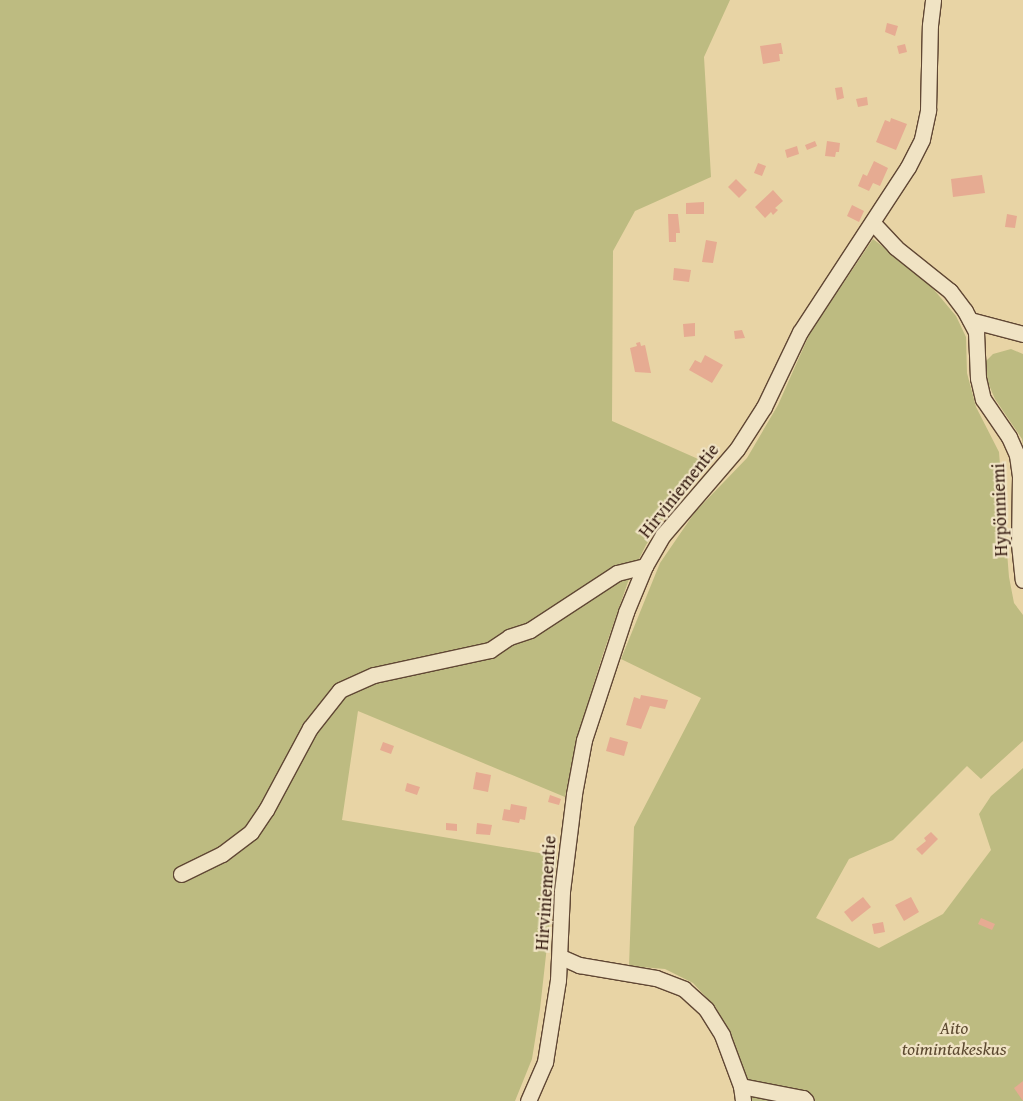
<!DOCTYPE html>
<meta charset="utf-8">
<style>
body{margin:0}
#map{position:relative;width:1023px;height:1101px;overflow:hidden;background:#e8d4a5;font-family:"Gentium Book Plus",serif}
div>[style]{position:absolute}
.green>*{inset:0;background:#bdbb81}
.building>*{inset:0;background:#e6ab92}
.roads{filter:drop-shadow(1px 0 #604734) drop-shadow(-1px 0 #604734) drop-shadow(0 1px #604734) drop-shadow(0 -1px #604734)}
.minor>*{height:15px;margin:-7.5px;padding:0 7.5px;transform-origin:7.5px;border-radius:7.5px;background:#f0e3c4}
span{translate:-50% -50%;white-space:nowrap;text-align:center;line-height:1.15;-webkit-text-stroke:4.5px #f0e3c4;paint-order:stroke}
.street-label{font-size:18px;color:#32180e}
.park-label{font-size:18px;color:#5c4930;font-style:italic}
</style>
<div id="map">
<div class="green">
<div style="clip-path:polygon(0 0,730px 0,704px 57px,711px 177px,635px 211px,613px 251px,612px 421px,705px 462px,673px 503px,646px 545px,629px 579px,603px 654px,577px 738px,565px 797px,358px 711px,342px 820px,557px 856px,540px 1009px,532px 1059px,515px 1101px,0 1101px)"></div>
<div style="clip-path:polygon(873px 239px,925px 279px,956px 316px,966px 337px,967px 373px,976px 407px,999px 452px,1009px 577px,1014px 603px,1023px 615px,1023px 741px,981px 779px,967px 766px,893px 840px,849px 859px,816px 918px,879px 948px,943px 914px,991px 850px,979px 814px,991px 796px,1023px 768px,1023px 1101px,750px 1101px,748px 1080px,716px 1008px,693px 983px,665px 969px,629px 966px,634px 827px,701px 698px,621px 659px,660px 563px,695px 512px,747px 458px,778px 405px,810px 333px)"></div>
<div style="clip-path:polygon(1011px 349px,1023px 354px,1023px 445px,1022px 439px,995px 399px,986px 378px,984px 363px,993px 354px)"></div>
</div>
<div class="building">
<div style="clip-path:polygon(887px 23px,898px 26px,895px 36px,885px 32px)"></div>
<div style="clip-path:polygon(781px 43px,783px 54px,779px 54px,780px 61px,763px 64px,760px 46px)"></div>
<div style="clip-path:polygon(905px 44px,907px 52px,899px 54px,897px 46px)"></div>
<div style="clip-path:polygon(842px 87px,844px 98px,837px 100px,835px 88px)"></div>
<div style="clip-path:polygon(867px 97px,868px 105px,858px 107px,856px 99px)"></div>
<div style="clip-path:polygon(891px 118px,907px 124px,896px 150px,876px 142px,885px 120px,890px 122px)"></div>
<div style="clip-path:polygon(815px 141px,817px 146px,807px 150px,805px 145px)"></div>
<div style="clip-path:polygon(827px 141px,840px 143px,839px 152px,836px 152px,835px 157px,825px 156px)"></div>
<div style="clip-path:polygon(797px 146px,799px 154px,787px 158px,785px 150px)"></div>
<div style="clip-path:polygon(874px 161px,888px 168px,880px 186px,873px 183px,869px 191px,858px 186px,863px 174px,867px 176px)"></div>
<div style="clip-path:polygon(758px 163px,766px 166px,762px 176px,754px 173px)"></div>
<div style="clip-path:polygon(982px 175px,985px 193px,953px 197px,951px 179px)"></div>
<div style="clip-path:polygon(736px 179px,747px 190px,739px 198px,728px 187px)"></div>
<div style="clip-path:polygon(773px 190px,783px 201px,775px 208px,778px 210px,773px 215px,771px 212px,765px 218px,755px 207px)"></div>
<div style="clip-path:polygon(704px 202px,704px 214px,686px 214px,686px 203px)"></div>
<div style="clip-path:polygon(852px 205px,864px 211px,859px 222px,847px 216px)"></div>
<div style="clip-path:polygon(668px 214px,678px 214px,680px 233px,676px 233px,676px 242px,669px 242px)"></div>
<div style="clip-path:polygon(1007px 214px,1017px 216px,1015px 228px,1005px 227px)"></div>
<div style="clip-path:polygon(706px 240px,717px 242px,713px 263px,702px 262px)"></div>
<div style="clip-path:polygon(674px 268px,691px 270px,689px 282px,673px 280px)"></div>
<div style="clip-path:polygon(695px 323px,695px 336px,684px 337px,683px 324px)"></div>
<div style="clip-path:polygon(742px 330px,745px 338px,735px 339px,734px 331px)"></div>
<div style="clip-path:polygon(640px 342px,641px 346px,645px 345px,651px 373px,635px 372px,630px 348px,637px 346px,636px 343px)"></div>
<div style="clip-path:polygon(705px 355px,723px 365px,712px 383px,689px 370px,695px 360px,701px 363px)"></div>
<div style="clip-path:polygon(641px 695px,668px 700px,665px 709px,650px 706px,641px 729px,626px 725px,634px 697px,640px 699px)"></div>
<div style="clip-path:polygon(610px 737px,628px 742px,624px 756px,606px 751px)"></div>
<div style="clip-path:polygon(383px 742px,394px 746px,391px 754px,380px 750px)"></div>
<div style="clip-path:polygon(476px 772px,491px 775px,488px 792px,473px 789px)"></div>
<div style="clip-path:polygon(407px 783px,420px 787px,417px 795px,405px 791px)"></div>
<div style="clip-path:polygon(550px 795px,561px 799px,559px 805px,548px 802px)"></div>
<div style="clip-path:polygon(511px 804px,527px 807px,525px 820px,520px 819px,519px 823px,502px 820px,504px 809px,510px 810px)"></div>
<div style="clip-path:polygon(446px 823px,457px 824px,457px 831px,446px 830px)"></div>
<div style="clip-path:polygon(477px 823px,492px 825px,490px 835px,476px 834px)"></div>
<div style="clip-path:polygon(931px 832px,938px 839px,922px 855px,916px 849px,926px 841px,924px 838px)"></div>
<div style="clip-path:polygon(863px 897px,871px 907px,852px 922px,844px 912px)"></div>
<div style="clip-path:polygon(911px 897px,919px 912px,904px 921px,895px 905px)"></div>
<div style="clip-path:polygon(981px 918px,995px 924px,992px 930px,978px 924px)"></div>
<div style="clip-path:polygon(883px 922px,885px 932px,874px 934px,872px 924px)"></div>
<div style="clip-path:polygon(1023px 1081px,1023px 1101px,1014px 1088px)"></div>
</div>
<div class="roads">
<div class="minor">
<div style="left:873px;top:223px;width:33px;rotate:47deg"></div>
<div style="left:895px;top:247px;width:70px;rotate:38.7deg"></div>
<div style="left:950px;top:291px;width:25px;rotate:53deg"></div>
<div style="left:965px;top:311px;width:24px;rotate:62deg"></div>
<div style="left:976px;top:332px;width:46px;rotate:87.5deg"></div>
<div style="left:978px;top:378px;width:22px;rotate:77deg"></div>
<div style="left:983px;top:399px;width:46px;rotate:55.6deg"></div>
<div style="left:1009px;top:437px;width:20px;rotate:66deg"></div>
<div style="left:1017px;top:455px;width:21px;rotate:82deg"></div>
<div style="left:1020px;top:476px;width:68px;rotate:90.8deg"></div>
<div style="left:1019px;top:544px;width:36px;rotate:84deg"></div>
<div style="left:970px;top:320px;width:55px;rotate:14.8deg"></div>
<div style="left:181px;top:874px;width:46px;rotate:-26deg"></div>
<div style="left:222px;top:854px;width:36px;rotate:-37deg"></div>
<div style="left:251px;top:832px;width:27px;rotate:-56deg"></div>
<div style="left:266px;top:810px;width:93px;rotate:-61.8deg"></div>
<div style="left:310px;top:728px;width:48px;rotate:-51.7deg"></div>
<div style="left:340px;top:690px;width:37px;rotate:-24deg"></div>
<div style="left:374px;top:675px;width:119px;rotate:-12.2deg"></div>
<div style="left:490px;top:650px;width:23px;rotate:-34deg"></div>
<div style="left:509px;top:637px;width:22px;rotate:-18deg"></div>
<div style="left:530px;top:630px;width:104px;rotate:-33.2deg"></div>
<div style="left:617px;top:573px;width:29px;rotate:-14deg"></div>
<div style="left:561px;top:957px;width:20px;rotate:24deg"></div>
<div style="left:579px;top:965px;width:78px;rotate:9.6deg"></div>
<div style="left:656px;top:978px;width:30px;rotate:21deg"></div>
<div style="left:684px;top:989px;width:30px;rotate:42deg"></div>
<div style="left:706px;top:1009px;width:31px;rotate:58deg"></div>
<div style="left:722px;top:1035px;width:54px;rotate:69.6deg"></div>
<div style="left:741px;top:1086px;width:15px;rotate:82deg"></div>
<div style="left:741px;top:1086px;width:63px;rotate:11deg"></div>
<div style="left:803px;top:1098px;width:4px;rotate:45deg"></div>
<div style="left:528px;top:1101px;width:43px;rotate:-66.4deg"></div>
<div style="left:545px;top:1062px;width:83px;rotate:-81deg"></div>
<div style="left:558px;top:980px;width:89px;rotate:-87.4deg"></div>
<div style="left:562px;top:891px;width:98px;rotate:-82.9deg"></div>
<div style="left:574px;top:794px;width:55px;rotate:-79.5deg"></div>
<div style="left:584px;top:740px;width:135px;rotate:-71.8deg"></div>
<div style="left:626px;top:612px;width:50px;rotate:-67.6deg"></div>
<div style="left:645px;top:566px;width:36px;rotate:-60deg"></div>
<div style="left:663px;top:535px;width:113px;rotate:-49.3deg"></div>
<div style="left:737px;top:449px;width:50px;rotate:-57.3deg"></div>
<div style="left:764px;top:407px;width:83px;rotate:-64.4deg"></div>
<div style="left:800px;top:332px;width:197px;rotate:-56.8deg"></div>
<div style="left:908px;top:167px;width:31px;rotate:-63deg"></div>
<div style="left:922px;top:139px;width:30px;rotate:-78deg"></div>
<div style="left:928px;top:110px;width:85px;rotate:-88.7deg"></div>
<div style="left:930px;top:25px;width:25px;rotate:-83deg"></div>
</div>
</div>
<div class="street-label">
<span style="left:679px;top:491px;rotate:-51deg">Hirviniementie</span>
<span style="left:1000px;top:510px;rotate:-92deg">Hypönniemi</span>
<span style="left:546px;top:893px;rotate:-86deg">Hirviniementie</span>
</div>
<div class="park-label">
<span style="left:954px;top:1039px">Aito<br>toimintakeskus</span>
</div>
</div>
